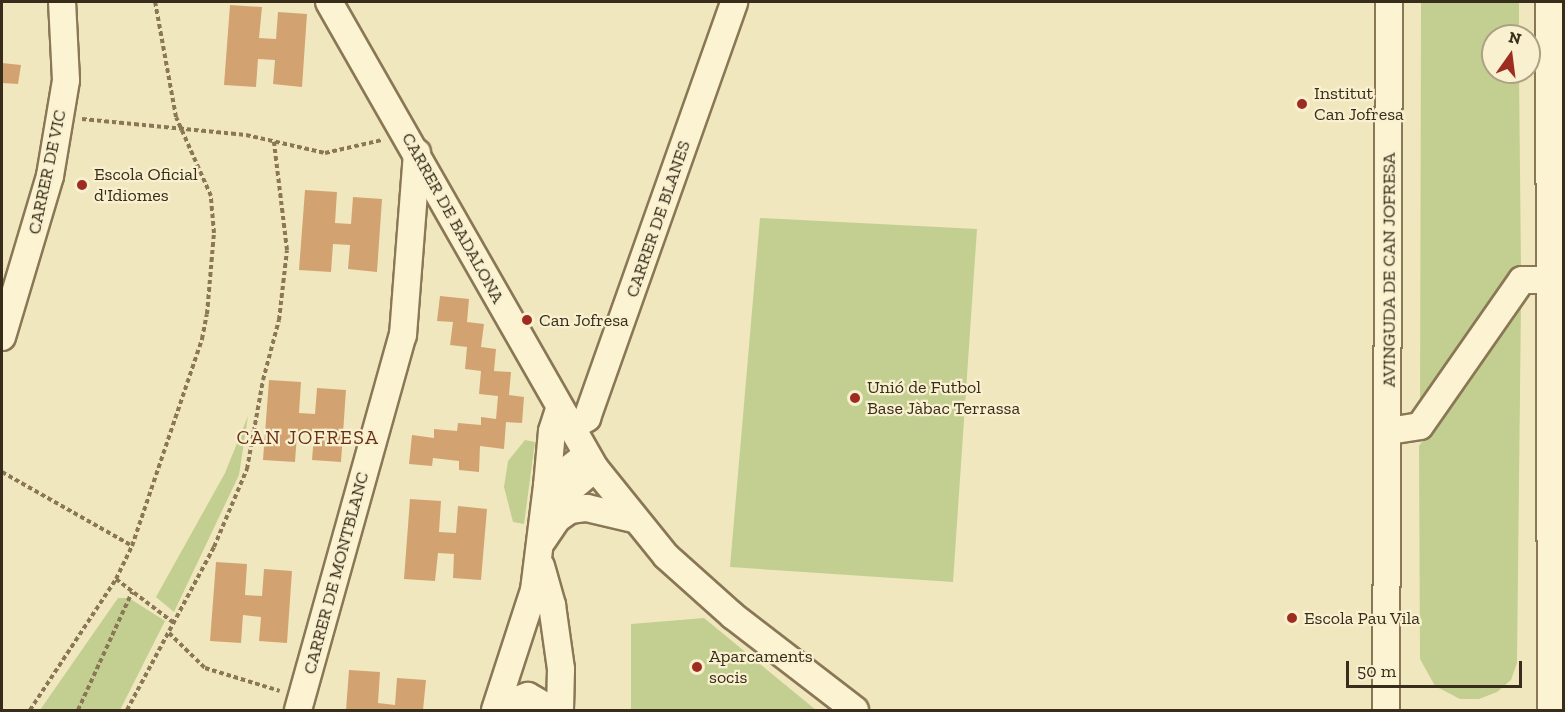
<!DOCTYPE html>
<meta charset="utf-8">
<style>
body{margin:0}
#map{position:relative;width:1565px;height:712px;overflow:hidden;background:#f1e7be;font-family:"Zilla Slab",serif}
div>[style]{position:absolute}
.green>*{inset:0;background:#c2cf91}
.building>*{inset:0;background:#d2a371}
.path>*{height:4px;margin-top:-2px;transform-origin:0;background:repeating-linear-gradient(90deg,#8a7755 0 4.5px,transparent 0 7.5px)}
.roads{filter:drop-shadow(2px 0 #8a7755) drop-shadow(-2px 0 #8a7755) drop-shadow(0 2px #8a7755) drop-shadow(0 -2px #8a7755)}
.street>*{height:26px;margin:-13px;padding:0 13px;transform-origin:13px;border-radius:13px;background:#fbf3d2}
.dots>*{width:16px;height:16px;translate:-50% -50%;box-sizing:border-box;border:3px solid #f8f0ce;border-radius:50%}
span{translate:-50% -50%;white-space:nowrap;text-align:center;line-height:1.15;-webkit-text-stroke:4.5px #f8f0ce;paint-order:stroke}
.poi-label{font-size:18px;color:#382c1b}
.left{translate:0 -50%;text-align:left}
.street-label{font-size:18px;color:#382c1b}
.neighbourhood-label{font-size:20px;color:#683018;letter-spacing:1.5px}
.frame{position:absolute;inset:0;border:3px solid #382c1b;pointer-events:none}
.north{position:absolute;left:1481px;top:24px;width:60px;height:60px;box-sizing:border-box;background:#f8f0ce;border:2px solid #aba286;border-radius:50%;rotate:14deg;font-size:16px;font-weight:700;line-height:24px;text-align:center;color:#382c1b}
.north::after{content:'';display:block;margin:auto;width:21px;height:27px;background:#9d2d21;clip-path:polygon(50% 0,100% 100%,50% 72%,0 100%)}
.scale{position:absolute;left:1346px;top:661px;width:176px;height:27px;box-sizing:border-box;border:3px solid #382c1b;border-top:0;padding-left:8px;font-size:18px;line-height:21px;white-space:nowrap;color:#382c1b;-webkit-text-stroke:4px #f8f0ce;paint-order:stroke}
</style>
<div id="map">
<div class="green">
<div style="clip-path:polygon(1421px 2px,1519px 2px,1519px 36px,1493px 36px,1493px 72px,1519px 72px,1521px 267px,1420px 414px)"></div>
<div style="clip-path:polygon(760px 218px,977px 229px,953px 582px,730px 567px)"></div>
<div style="clip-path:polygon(1521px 302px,1517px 663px,1511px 680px,1497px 692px,1479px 699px,1460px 699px,1435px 686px,1420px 659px,1419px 446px)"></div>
<div style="clip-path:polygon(248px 416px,239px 475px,174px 612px,156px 597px,225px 473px)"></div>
<div style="clip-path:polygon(525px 440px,535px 442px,524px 524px,513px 522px,504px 487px,508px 461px)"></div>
<div style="clip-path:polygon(118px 598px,129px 598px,165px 621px,120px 710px,40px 710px)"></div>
<div style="clip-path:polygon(704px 618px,816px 710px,631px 710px,631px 624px)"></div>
</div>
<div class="building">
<div style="clip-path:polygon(230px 5px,262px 7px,259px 38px,276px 39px,278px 12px,307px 14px,302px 87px,273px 84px,275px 60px,258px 59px,256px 87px,224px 85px)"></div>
<div style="clip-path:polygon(2px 63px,21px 65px,18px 84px,2px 83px)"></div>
<div style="clip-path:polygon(305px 190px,337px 192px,335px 223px,351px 224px,353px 197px,382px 199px,377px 272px,348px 269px,350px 245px,333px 244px,331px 272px,299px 270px)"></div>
<div style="clip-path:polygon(440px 296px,469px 299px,467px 322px,484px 324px,481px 347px,496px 349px,494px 371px,511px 372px,509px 395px,524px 397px,522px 423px,506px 422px,504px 449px,480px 446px,479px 472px,459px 470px,459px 461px,433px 458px,432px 466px,409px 464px,412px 435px,434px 438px,434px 429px,457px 431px,458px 423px,481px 425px,481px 417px,496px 419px,498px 396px,479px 394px,481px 371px,465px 369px,467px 347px,450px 345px,453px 322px,437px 321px)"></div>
<div style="clip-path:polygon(269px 380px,301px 382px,299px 413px,315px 414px,317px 388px,346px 390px,341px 462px,312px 460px,314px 435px,297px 434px,295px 462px,263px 460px)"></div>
<div style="clip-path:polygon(410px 499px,441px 501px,439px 532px,456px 533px,458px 506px,487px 509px,481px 580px,453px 578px,454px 554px,438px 553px,435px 581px,404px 579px)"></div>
<div style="clip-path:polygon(216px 562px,247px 564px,245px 595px,262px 596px,264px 569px,292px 571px,287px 643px,259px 641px,261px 617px,243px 615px,241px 643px,210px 641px)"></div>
<div style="clip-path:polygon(349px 670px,380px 672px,378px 703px,395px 705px,397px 678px,426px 680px,423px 710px,346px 710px)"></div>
</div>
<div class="path">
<div style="left:82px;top:119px;width:165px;rotate:5.6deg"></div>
<div style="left:246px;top:135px;width:81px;rotate:12.8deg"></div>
<div style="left:325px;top:153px;width:58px;rotate:-12.8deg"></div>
<div style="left:2px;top:472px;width:150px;rotate:29.6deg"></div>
<div style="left:116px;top:579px;width:73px;rotate:37.2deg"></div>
<div style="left:169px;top:633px;width:50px;rotate:44.2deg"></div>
<div style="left:205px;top:668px;width:78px;rotate:17deg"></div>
<div style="left:30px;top:710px;width:157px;rotate:-56.7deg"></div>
<div style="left:116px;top:579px;width:37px;rotate:-64deg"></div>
<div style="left:132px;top:546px;width:219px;rotate:-71.3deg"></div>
<div style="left:202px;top:339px;width:25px;rotate:-79deg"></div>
<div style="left:207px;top:314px;width:81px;rotate:-85.1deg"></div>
<div style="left:214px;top:233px;width:37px;rotate:-95deg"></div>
<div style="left:211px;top:196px;width:86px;rotate:-113.9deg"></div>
<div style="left:176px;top:117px;width:117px;rotate:-100.3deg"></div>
<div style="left:78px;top:710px;width:130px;rotate:-65.4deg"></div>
<div style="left:127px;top:710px;width:185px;rotate:-61.9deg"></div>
<div style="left:214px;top:547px;width:85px;rotate:-67.1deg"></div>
<div style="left:247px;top:469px;width:90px;rotate:-79.8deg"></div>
<div style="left:263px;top:380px;width:62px;rotate:-75.1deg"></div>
<div style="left:279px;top:320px;width:70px;rotate:-83.5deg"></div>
<div style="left:287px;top:250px;width:109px;rotate:-96.9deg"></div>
</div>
<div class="roads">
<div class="street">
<div style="left:329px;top:2px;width:537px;rotate:60.28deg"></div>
<div style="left:595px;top:468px;width:113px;rotate:51.1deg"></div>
<div style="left:666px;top:556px;width:90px;rotate:41.8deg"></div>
<div style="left:733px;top:616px;width:154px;rotate:37.6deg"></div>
<div style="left:1549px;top:2px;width:708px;rotate:89.84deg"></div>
<div style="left:2px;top:337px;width:168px;rotate:-73.4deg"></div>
<div style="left:50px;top:176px;width:97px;rotate:-80.5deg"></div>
<div style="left:66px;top:80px;width:78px;rotate:-92.9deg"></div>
<div style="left:570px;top:428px;width:20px;rotate:-30deg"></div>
<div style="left:587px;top:418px;width:441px;rotate:-70.5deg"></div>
<div style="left:1389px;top:431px;width:31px;rotate:-9deg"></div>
<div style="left:1420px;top:426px;width:178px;rotate:-55.1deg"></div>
<div style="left:1522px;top:280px;width:42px"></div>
<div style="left:547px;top:486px;width:55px;rotate:-84.8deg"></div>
<div style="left:552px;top:431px;width:23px;rotate:-72deg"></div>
<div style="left:557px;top:519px;width:30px;rotate:-69deg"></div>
<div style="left:568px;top:491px;width:35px;rotate:-40deg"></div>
<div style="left:543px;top:540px;width:25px;rotate:-56deg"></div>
<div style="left:557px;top:519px;width:16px;rotate:-35deg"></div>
<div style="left:570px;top:510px;width:17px;rotate:-7deg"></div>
<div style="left:587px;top:508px;width:47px;rotate:13.4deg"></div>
<div style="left:541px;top:566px;width:41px;rotate:74.2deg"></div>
<div style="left:552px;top:605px;width:65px;rotate:82deg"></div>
<div style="left:561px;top:669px;width:41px;rotate:91.4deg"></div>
<div style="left:496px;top:708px;width:34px;rotate:-21deg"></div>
<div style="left:528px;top:696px;width:28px;rotate:30deg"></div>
<div style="left:298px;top:710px;width:389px;rotate:-74.4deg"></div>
<div style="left:403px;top:335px;width:183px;rotate:-85.6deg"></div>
<div style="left:495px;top:710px;width:126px;rotate:-72deg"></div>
<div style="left:534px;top:590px;width:105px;rotate:-82.9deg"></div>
<div style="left:547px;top:486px;width:48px;rotate:-38.3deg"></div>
<div style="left:1386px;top:710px;width:708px;rotate:-89.76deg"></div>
</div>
</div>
<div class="dots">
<div style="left:1302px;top:104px;background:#9d2d21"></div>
<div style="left:82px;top:185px;background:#9d2d21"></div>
<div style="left:527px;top:320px;background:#9d2d21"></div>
<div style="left:855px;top:398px;background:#9d2d21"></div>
<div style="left:1292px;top:618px;background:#9d2d21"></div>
<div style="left:697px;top:667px;background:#9d2d21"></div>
</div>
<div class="poi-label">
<span class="left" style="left:1314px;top:104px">Institut<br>Can Jofresa</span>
<span class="left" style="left:94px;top:185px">Escola Oficial<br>d'Idiomes</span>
<span class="left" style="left:539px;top:320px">Can Jofresa</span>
<span class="left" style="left:867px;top:398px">Unió de Futbol<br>Base Jàbac Terrassa</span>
<span class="left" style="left:1304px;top:618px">Escola Pau Vila</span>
<span class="left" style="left:709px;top:667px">Aparcaments<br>socis</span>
</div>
<div class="street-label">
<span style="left:47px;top:172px;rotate:-78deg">CARRER DE VIC</span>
<span style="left:453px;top:218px;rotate:61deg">CARRER DE BADALONA</span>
<span style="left:658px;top:219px;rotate:-71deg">CARRER DE BLANES</span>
<span style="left:1389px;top:270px;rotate:-90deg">AVINGUDA DE CAN JOFRESA</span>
<span style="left:336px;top:573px;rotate:-75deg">CARRER DE MONTBLANC</span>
</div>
<div class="neighbourhood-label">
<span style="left:308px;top:437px">CAN JOFRESA</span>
</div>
<div class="frame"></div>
<div class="north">N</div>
<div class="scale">50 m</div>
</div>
